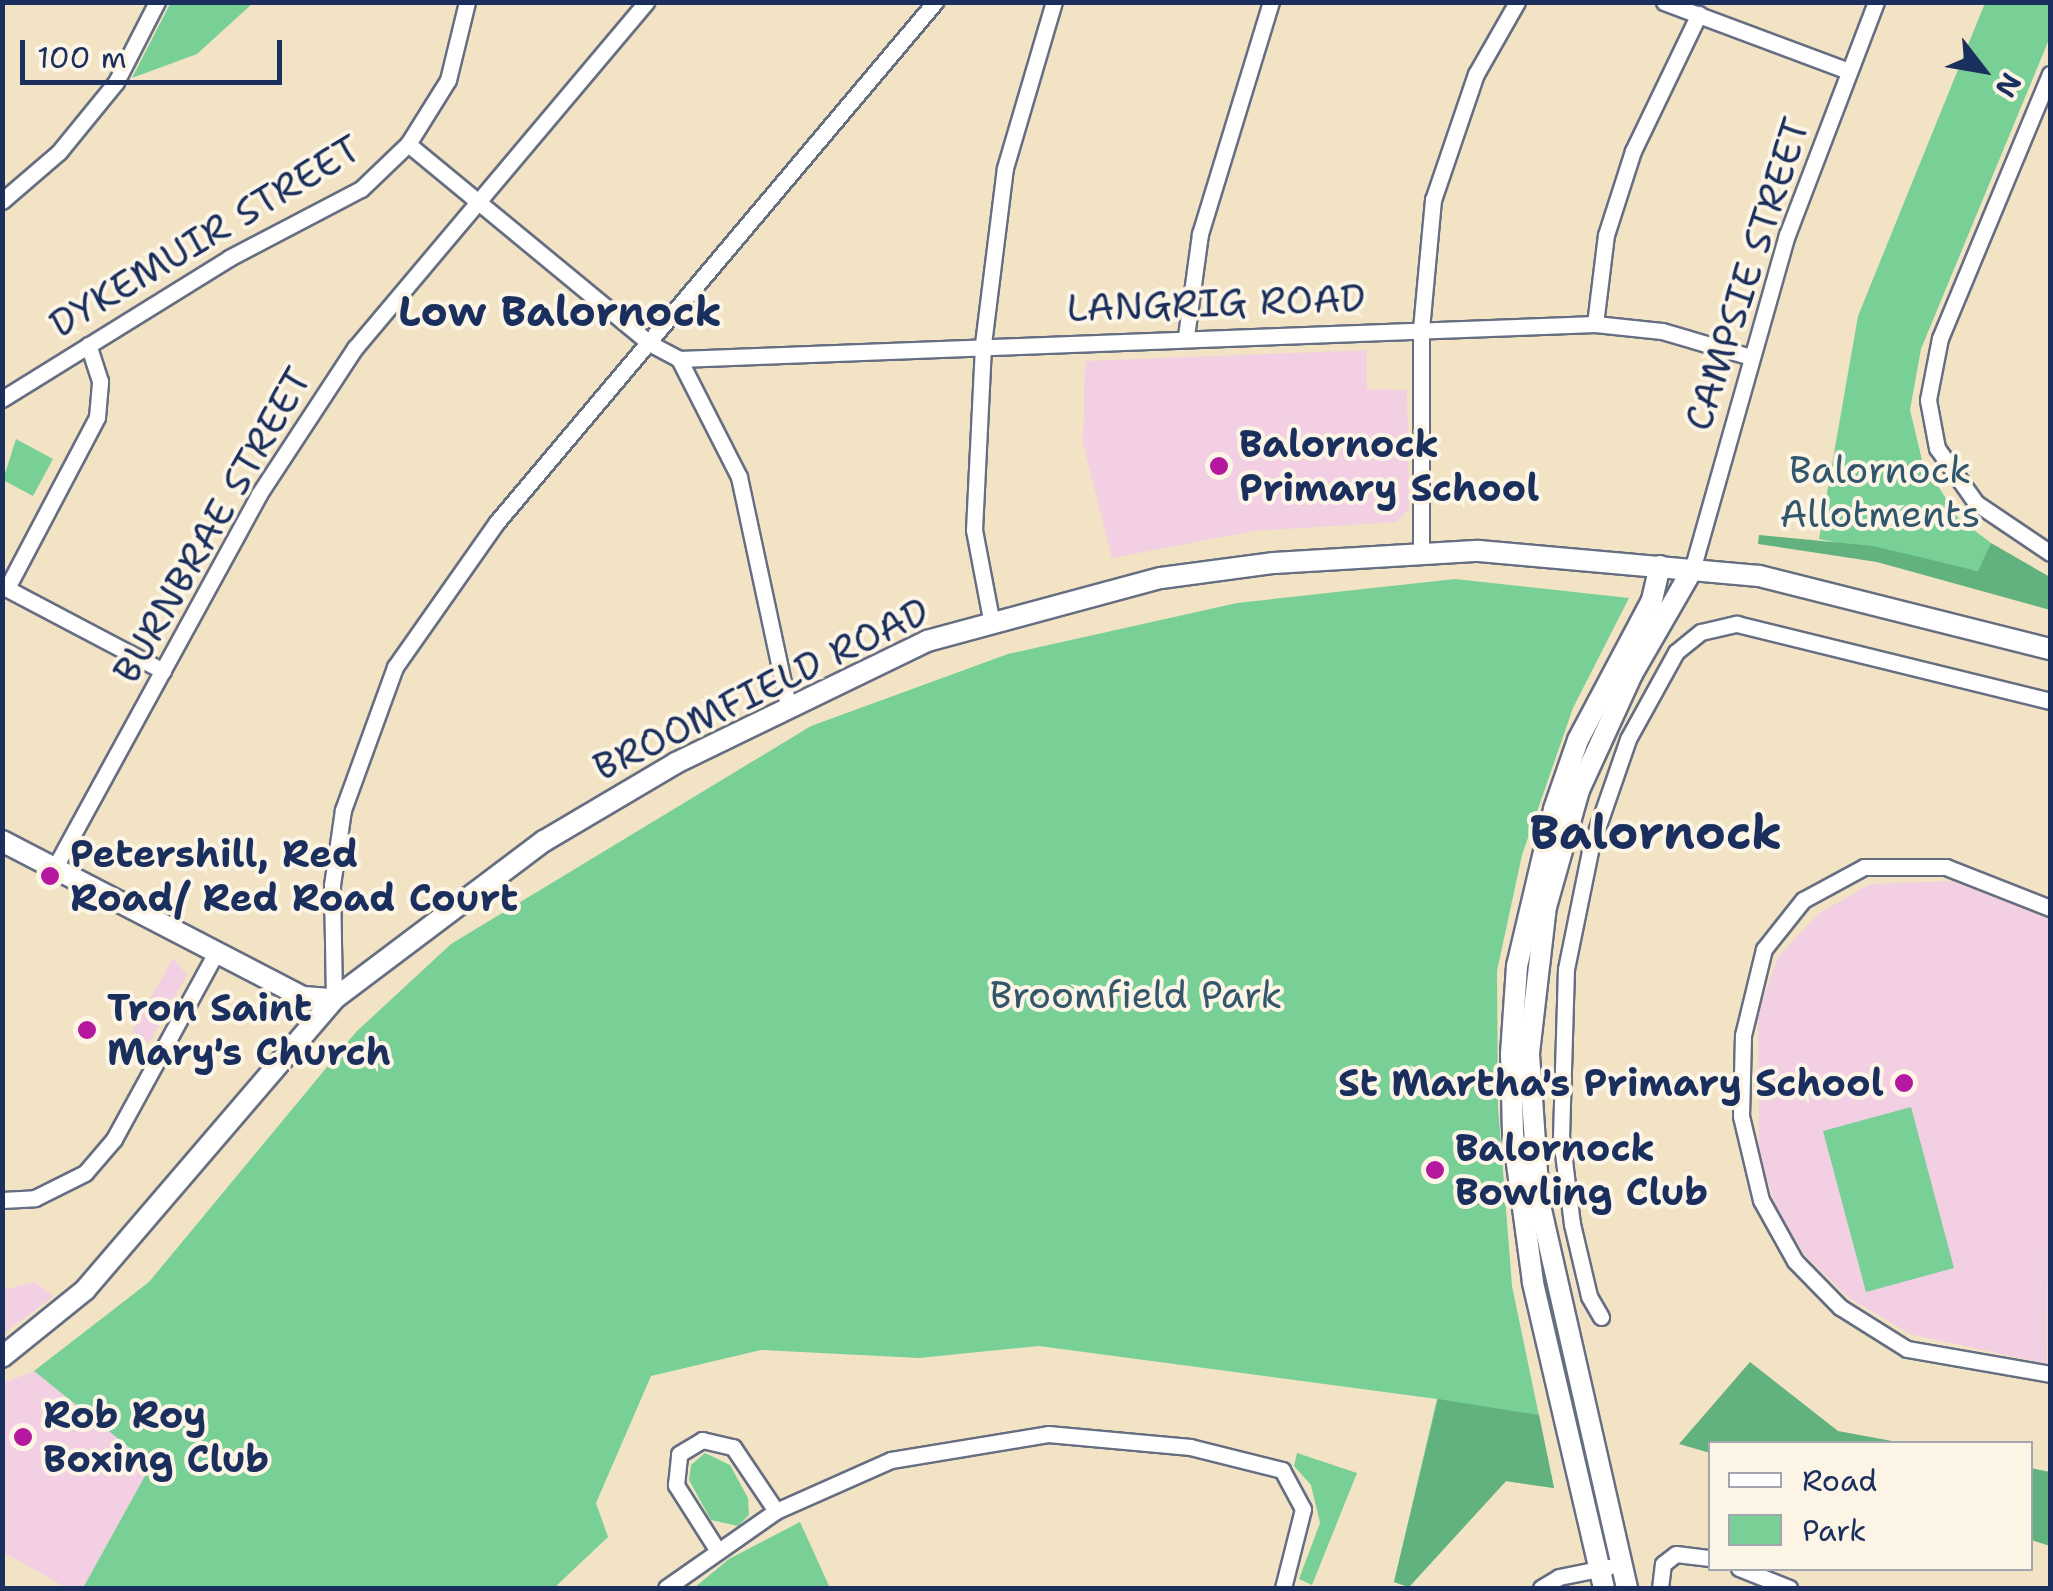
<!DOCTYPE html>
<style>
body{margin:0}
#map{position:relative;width:2053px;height:1591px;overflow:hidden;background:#f2e3c5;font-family:"Shantell Sans",sans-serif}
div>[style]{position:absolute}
.built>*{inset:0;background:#f2cfe2}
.green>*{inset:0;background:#78d096}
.forest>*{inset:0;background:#62b27f}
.roads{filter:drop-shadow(2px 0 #666e82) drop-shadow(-2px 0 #666e82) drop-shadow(0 2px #666e82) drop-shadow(0 -2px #666e82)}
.minor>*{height:15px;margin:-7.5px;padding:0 7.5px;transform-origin:7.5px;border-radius:7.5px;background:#fff}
.tertiary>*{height:20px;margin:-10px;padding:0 10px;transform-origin:10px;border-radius:10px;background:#fff}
.dots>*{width:28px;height:28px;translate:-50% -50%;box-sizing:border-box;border:5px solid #fcf5e5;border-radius:50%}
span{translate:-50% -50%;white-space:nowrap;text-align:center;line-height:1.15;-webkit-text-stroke:8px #fcf5e5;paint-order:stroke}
.street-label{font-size:38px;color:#1b2f5e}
.poi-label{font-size:38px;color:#1b2f5e;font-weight:700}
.left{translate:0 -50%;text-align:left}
.right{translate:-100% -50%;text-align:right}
.park-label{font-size:38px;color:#32576c}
.quarter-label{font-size:42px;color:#1b2f5e;font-weight:700}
.district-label{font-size:48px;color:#1b2f5e;font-weight:700}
.frame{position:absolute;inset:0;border:5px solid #1b2f5e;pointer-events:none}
.legend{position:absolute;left:1708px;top:1441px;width:325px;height:130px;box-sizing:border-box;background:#fcf5e5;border:2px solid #a2a6af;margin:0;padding:12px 18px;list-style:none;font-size:30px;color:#1b2f5e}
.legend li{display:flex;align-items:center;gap:20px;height:50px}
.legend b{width:50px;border:2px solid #a2a6af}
.north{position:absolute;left:1933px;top:20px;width:100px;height:100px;-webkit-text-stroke:8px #fcf5e5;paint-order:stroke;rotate:121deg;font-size:28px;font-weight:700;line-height:40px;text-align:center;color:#1b2f5e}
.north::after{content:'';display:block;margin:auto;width:35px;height:45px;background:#1b2f5e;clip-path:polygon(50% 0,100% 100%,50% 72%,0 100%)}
.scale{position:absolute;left:20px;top:40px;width:262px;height:45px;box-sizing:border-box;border:5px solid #1b2f5e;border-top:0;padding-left:12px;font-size:30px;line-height:35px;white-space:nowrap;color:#1b2f5e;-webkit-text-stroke:8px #fcf5e5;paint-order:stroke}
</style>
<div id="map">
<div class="built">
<div style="clip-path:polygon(1367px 350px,1367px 389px,1407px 390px,1409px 509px,1397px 522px,1253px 531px,1112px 558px,1083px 444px,1085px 361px)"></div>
<div style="clip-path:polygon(1952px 881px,2050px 919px,2047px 1364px,1910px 1334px,1848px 1297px,1805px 1255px,1778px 1214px,1759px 1153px,1758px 1013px,1778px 957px,1818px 914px,1870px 884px)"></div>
<div style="clip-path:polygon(173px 958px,187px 975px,149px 1043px,131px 1033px)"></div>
<div style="clip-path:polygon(34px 1282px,54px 1296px,3px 1334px,3px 1290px)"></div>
<div style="clip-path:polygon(34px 1371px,151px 1465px,83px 1588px,67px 1588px,3px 1552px,3px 1383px)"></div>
</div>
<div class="green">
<div style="clip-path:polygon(171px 2px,253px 3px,197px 54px,132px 78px)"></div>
<div style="clip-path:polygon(1985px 3px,2050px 3px,2050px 37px,1921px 349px,1910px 410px,1922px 460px,1958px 518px,1991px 543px,1979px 571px,1819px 539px,1858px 316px)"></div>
<div style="clip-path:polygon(16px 439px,53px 459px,33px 496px,3px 480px)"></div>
<div style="clip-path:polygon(1455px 579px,1629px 598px,1573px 708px,1522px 855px,1497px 971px,1498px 1107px,1512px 1286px,1554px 1488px,1506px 1481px,1409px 1587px,1394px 1582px,1437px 1399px,1039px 1346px,919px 1358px,761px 1350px,651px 1376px,596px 1503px,608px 1537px,554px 1588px,83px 1588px,151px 1465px,34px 1371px,149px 1282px,356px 1032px,451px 944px,811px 726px,1008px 654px,1237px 603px)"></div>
<div style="clip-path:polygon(1911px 1107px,1954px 1268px,1866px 1292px,1823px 1131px)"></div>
<div style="clip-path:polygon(705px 1453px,730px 1465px,748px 1498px,749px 1515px,738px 1526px,711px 1520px,689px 1480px,691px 1465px)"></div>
<div style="clip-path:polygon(1297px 1453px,1357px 1473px,1312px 1585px,1299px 1579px,1320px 1523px,1311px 1485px,1294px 1466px)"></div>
<div style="clip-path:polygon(800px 1522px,830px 1588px,694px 1588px,729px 1559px)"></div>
</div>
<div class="forest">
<div style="clip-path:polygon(1759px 535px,1873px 546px,1978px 571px,1991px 543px,2050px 577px,2050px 610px,1877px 562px,1758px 544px)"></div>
<div style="clip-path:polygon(1750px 1362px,1838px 1431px,1903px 1443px,1710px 1444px,1710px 1453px,1679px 1444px)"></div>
<div style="clip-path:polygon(1438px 1399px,1539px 1415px,1554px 1488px,1506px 1481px,1409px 1587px,1394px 1582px)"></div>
<div style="clip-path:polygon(2031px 1468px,2050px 1472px,2050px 1546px,2031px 1540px)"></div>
</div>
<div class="roads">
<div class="minor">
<div style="left:1664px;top:2px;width:197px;rotate:20.5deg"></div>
<div style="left:2050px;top:74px;width:286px;rotate:112.6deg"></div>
<div style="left:1940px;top:338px;width:63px;rotate:101deg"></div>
<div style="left:1928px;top:400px;width:49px;rotate:79.4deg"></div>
<div style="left:1937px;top:448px;width:67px;rotate:54.7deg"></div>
<div style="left:1976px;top:503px;width:89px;rotate:34deg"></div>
<div style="left:408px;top:144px;width:313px;rotate:39.5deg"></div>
<div style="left:649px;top:343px;width:34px;rotate:28deg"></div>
<div style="left:679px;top:359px;width:132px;rotate:63deg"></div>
<div style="left:739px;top:477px;width:234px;rotate:77.9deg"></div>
<div style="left:2px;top:201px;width:75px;rotate:-40.7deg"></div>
<div style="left:59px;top:152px;width:90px;rotate:-50.8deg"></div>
<div style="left:116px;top:82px;width:90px;rotate:-62.9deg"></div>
<div style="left:1595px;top:324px;width:90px;rotate:-83deg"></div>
<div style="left:1606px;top:235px;width:88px;rotate:-72.2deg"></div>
<div style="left:1633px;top:151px;width:152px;rotate:-64.3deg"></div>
<div style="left:1186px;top:336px;width:103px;rotate:-82.2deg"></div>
<div style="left:1200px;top:234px;width:243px;rotate:-73deg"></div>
<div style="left:679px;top:359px;width:917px;rotate:-2.19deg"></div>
<div style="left:1595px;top:324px;width:67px;rotate:6deg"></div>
<div style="left:1662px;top:331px;width:93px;rotate:16.3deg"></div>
<div style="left:2px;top:399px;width:267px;rotate:-31.8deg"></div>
<div style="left:229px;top:258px;width:149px;rotate:-27.6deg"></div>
<div style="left:361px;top:189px;width:65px;rotate:-43.8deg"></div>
<div style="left:408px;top:144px;width:75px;rotate:-58deg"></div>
<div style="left:448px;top:80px;width:80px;rotate:-76.3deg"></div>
<div style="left:1421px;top:554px;width:225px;rotate:-90deg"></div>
<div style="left:1421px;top:329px;width:130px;rotate:-84.7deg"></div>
<div style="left:1433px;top:200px;width:133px;rotate:-71.2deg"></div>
<div style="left:1476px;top:74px;width:83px;rotate:-60.3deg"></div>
<div style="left:1692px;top:570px;width:348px;rotate:-74.2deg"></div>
<div style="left:1787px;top:235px;width:249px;rotate:-69.1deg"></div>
<div style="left:2px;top:586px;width:182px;rotate:27.8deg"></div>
<div style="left:7px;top:588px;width:193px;rotate:-62.2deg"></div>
<div style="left:97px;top:417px;width:36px;rotate:-85deg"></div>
<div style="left:100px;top:381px;width:38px;rotate:-108deg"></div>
<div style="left:991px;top:619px;width:91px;rotate:-100.8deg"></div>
<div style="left:974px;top:530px;width:186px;rotate:-87.2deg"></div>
<div style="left:983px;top:344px;width:177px;rotate:-82.9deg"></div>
<div style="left:1005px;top:168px;width:173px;rotate:-73.6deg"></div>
<div style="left:54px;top:869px;width:427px;rotate:-61.3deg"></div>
<div style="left:259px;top:494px;width:175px;rotate:-56.7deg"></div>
<div style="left:355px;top:348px;width:452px;rotate:-49.9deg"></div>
<div style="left:2050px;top:908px;width:112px;rotate:-158.5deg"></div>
<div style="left:1946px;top:867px;width:82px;rotate:180deg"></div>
<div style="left:1864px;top:867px;width:69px;rotate:151.6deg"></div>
<div style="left:1803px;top:900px;width:63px;rotate:128.5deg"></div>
<div style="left:1764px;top:949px;width:89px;rotate:103.7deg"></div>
<div style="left:1743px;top:1035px;width:81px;rotate:91.4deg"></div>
<div style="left:1741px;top:1116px;width:86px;rotate:76.6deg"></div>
<div style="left:1761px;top:1200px;width:70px;rotate:60.9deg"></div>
<div style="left:1795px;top:1261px;width:64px;rotate:45.6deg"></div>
<div style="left:1840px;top:1307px;width:79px;rotate:32.1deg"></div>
<div style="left:1907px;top:1349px;width:145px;rotate:9.9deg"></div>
<div style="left:334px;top:999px;width:114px;rotate:-91deg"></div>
<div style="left:332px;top:885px;width:76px;rotate:-81.7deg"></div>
<div style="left:343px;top:810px;width:152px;rotate:-70deg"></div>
<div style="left:395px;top:667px;width:177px;rotate:-54.9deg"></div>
<div style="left:497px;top:522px;width:680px;rotate:-49.89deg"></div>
<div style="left:2px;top:1200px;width:33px;rotate:-3deg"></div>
<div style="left:35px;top:1198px;width:56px;rotate:-26.6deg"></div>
<div style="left:85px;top:1173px;width:45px;rotate:-49.5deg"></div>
<div style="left:114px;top:1139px;width:212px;rotate:-61.3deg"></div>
<div style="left:1601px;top:1317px;width:24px;rotate:-120deg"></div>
<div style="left:1589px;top:1296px;width:74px;rotate:-103.3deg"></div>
<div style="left:1572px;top:1224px;width:88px;rotate:-97.2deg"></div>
<div style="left:1561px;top:1137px;width:168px;rotate:-88.3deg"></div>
<div style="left:1566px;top:969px;width:126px;rotate:-78.5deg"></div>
<div style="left:1591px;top:846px;width:113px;rotate:-70.9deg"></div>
<div style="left:1628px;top:739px;width:99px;rotate:-61.1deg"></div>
<div style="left:1676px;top:652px;width:32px;rotate:-39deg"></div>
<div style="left:1701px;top:632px;width:37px;rotate:-13deg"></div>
<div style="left:1737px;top:624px;width:322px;rotate:13.8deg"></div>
<div style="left:716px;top:1548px;width:75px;rotate:-122.4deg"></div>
<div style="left:676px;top:1485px;width:31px;rotate:-84deg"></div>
<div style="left:679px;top:1454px;width:27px;rotate:-31deg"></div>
<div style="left:702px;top:1440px;width:32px;rotate:13deg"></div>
<div style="left:733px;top:1447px;width:77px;rotate:56.1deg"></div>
<div style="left:1739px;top:1568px;width:54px;rotate:21.8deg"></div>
<div style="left:666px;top:1588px;width:134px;rotate:-35deg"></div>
<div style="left:776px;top:1511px;width:126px;rotate:-23.9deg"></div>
<div style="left:891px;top:1460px;width:159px;rotate:-9.4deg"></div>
<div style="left:1048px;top:1434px;width:143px;rotate:5.2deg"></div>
<div style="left:1190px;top:1447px;width:95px;rotate:14deg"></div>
<div style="left:1282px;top:1470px;width:44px;rotate:61.7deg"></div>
<div style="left:1303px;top:1509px;width:81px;rotate:104.2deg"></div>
<div style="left:1541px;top:1588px;width:21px;rotate:-31deg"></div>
<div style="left:1559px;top:1577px;width:50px;rotate:-11.5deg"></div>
<div style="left:1660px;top:1588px;width:24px;rotate:-83deg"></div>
<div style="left:1663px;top:1564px;width:16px;rotate:-38deg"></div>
<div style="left:1676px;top:1554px;width:34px;rotate:7deg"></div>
</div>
<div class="tertiary">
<div style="left:2px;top:841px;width:339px;rotate:27.4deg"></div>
<div style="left:303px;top:997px;width:31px;rotate:4deg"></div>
<div style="left:2px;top:1357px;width:107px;rotate:-38.9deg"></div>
<div style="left:85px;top:1290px;width:383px;rotate:-49.4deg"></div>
<div style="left:334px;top:999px;width:263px;rotate:-37deg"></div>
<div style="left:544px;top:841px;width:153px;rotate:-30.6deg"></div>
<div style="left:676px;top:763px;width:279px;rotate:-25.9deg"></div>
<div style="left:927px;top:641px;width:242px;rotate:-15.1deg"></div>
<div style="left:1161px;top:578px;width:114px;rotate:-7.6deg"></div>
<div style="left:1274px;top:563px;width:205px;rotate:-3.4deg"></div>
<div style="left:1479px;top:551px;width:281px;rotate:5.1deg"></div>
<div style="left:1759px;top:576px;width:300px;rotate:14.1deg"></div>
<div style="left:1604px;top:1588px;width:314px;rotate:-103.1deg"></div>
<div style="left:1533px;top:1282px;width:149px;rotate:-97.7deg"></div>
<div style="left:1513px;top:1134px;width:80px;rotate:-91.4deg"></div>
<div style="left:1511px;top:1054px;width:88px;rotate:-86.1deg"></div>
<div style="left:1517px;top:966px;width:161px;rotate:-76.7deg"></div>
<div style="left:1554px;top:809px;width:73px;rotate:-70.8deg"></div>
<div style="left:1578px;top:740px;width:158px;rotate:-62.1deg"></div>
<div style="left:1652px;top:600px;width:35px;rotate:-77deg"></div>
<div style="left:1627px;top:1588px;width:397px;rotate:-102.8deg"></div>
<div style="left:1539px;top:1201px;width:148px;rotate:-93.9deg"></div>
<div style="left:1529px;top:1053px;width:147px;rotate:-83.4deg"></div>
<div style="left:1546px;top:907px;width:122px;rotate:-74.2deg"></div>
<div style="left:1579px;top:790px;width:128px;rotate:-65.4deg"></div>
<div style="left:1632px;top:674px;width:120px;rotate:-60deg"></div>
</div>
</div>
<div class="dots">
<div style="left:1219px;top:466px;background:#b5179e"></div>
<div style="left:50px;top:876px;background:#b5179e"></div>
<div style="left:87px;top:1030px;background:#b5179e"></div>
<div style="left:1904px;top:1083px;background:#b5179e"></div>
<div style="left:1435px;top:1170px;background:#b5179e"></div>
<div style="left:23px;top:1437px;background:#b5179e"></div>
</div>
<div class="street-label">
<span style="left:205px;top:236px;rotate:-31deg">DYKEMUIR STREET</span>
<span style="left:1747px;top:274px;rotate:-72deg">CAMPSIE STREET</span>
<span style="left:1216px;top:303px;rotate:-2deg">LANGRIG ROAD</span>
<span style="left:212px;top:525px;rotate:-60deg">BURNBRAE STREET</span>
<span style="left:761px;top:689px;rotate:-26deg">BROOMFIELD ROAD</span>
</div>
<div class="poi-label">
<span class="left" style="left:1239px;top:466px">Balornock<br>Primary School</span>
<span class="left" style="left:70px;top:876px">Petershill, Red<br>Road/ Red Road Court</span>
<span class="left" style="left:107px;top:1030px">Tron Saint<br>Mary's Church</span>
<span class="right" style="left:1884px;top:1083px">St Martha's Primary School</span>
<span class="left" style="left:1455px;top:1170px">Balornock<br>Bowling Club</span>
<span class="left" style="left:43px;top:1437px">Rob Roy<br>Boxing Club</span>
</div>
<div class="park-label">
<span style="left:1880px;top:492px">Balornock<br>Allotments</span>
<span style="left:1136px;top:995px">Broomfield Park</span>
</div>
<div class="quarter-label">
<span style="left:560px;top:311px">Low Balornock</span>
</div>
<div class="district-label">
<span style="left:1656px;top:833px">Balornock</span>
</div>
<div class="frame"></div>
<ul class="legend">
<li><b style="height:12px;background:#fff"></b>Road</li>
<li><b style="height:28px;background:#78d096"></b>Park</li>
</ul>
<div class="north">N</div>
<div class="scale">100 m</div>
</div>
